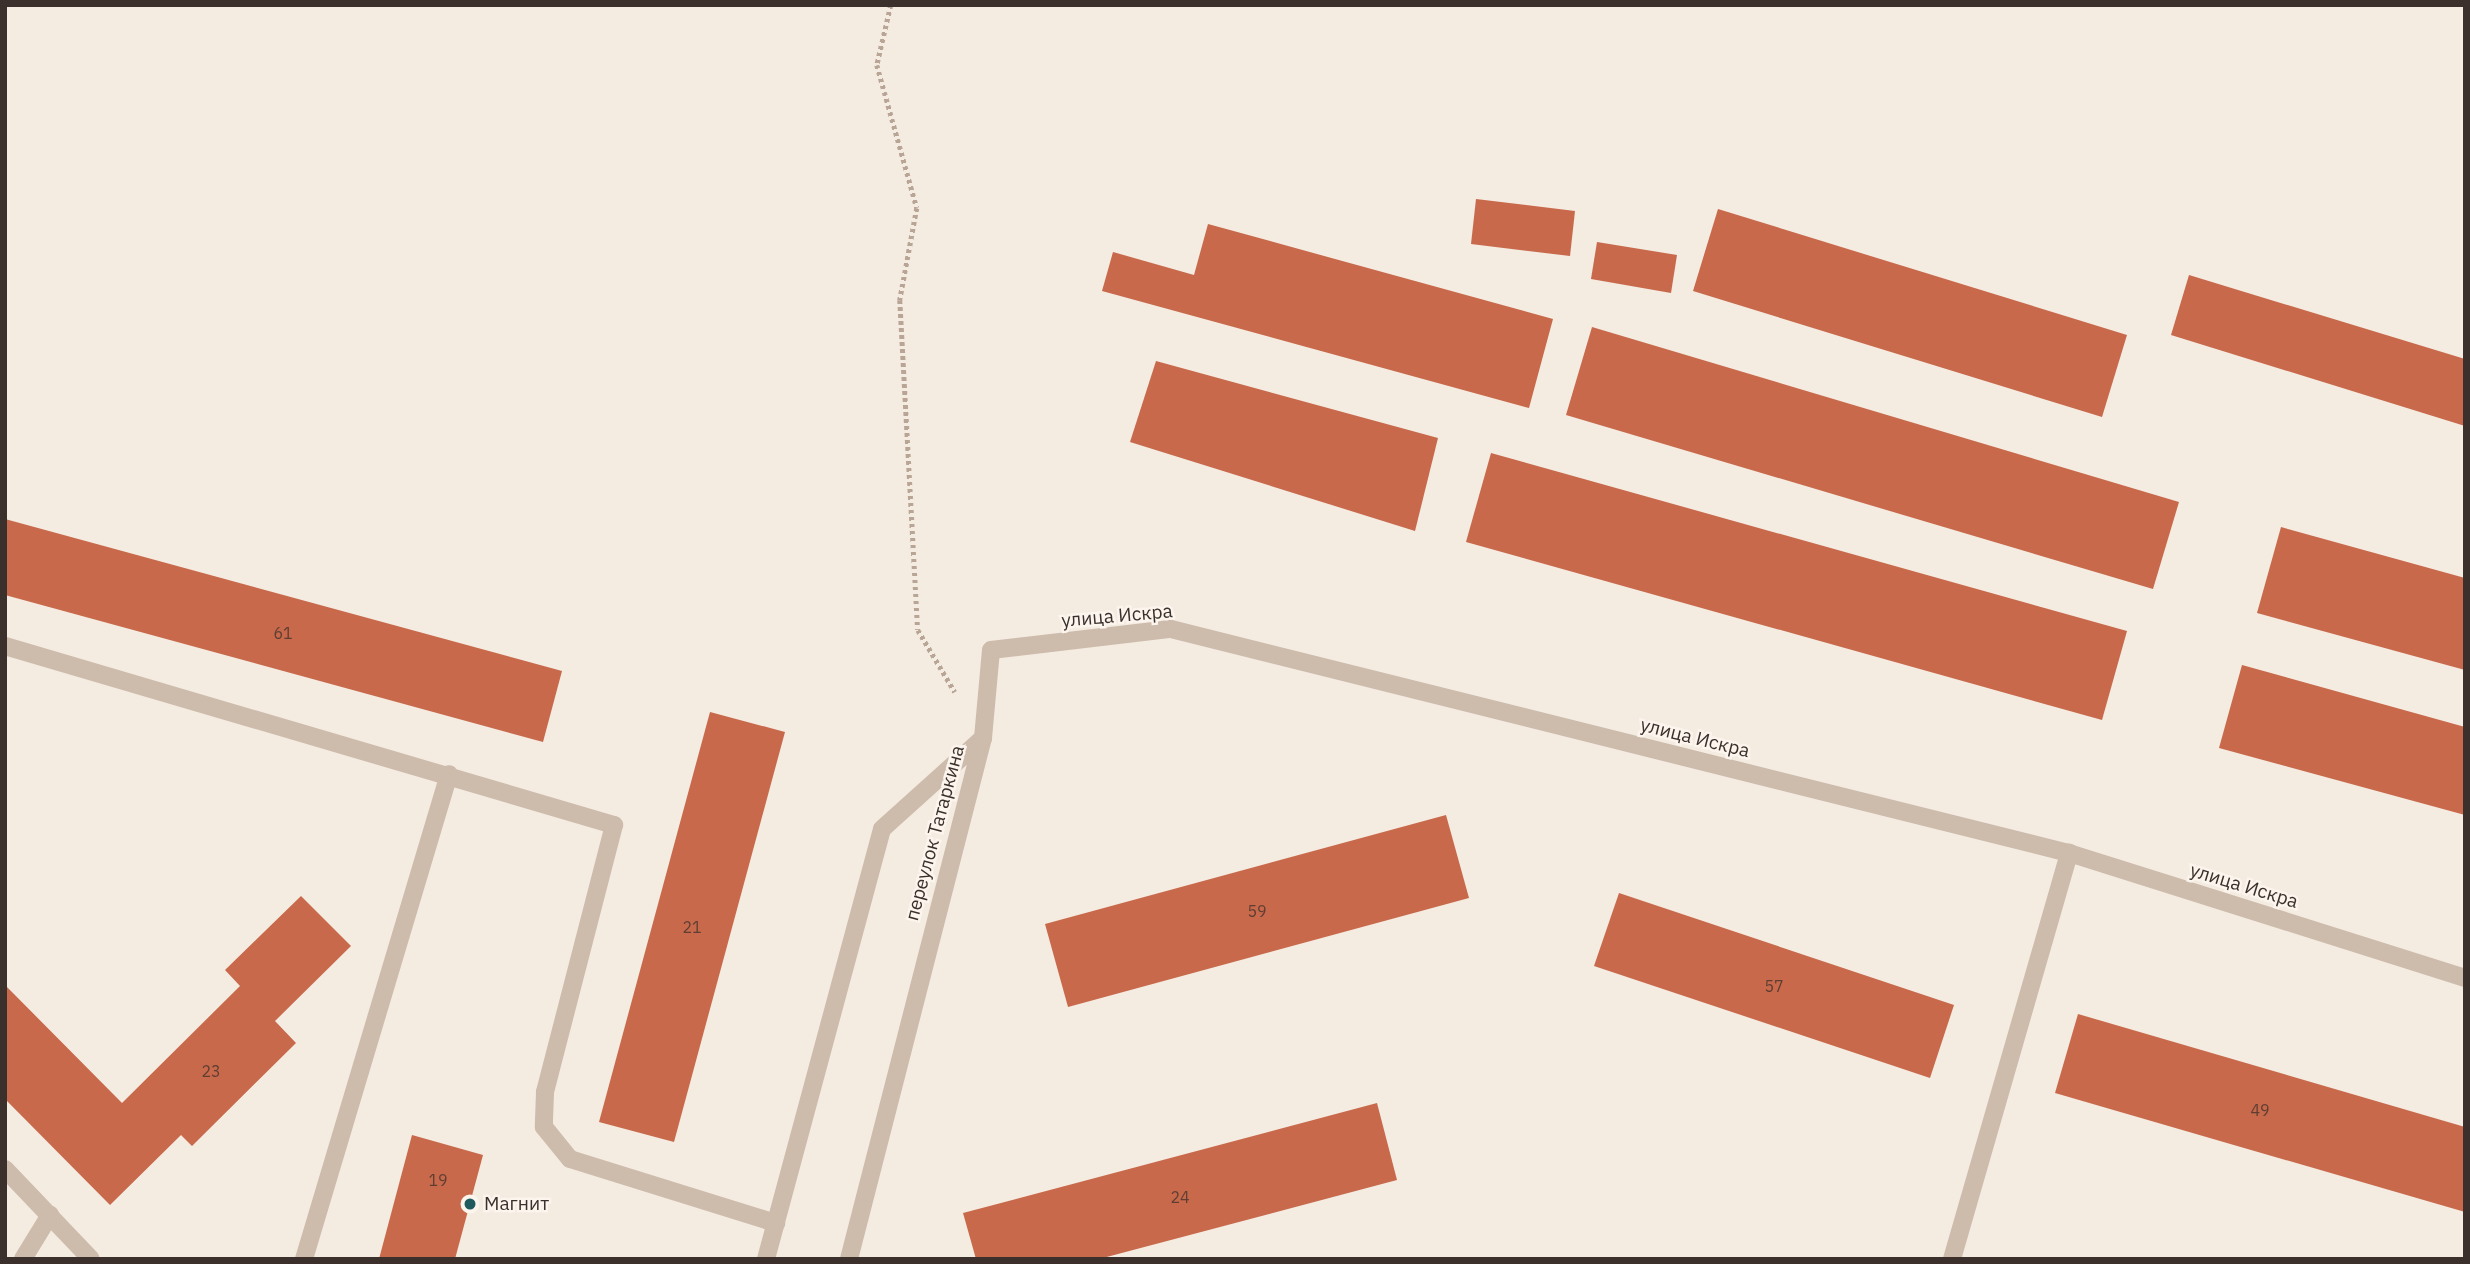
<!DOCTYPE html>
<meta charset="utf-8">
<style>
body{margin:0}
#map{position:relative;width:2470px;height:1264px;overflow:hidden;background:#f4ebe1;font-family:"IBM Plex Sans",sans-serif}
div>[style]{position:absolute}
.building>*{inset:0;background:#c8694b}
.path>*{height:4.5px;margin-top:-2.25px;transform-origin:0;background:repeating-linear-gradient(90deg,#b9a596 0 3.5px,transparent 0 7px)}
.lane>*{height:18px;margin:-9px;padding:0 9px;transform-origin:9px;border-radius:9px;background:#cdbbac}
.street>*{height:18px;margin:-9px;padding:0 9px;transform-origin:9px;border-radius:9px;background:#cdbbac}
.dots>*{width:19px;height:19px;translate:-50% -50%;box-sizing:border-box;border:4px solid #fbf5ee;border-radius:50%}
span{translate:-50% -50%;white-space:nowrap;text-align:center;line-height:1.15;-webkit-text-stroke:5px #fbf5ee;paint-order:stroke}
.number-label{font-size:16px;color:#5e3e33}
.number-label span{-webkit-text-stroke-width:0}
.street-label{font-size:19px;color:#3b302b}
.poi-label{font-size:19px;color:#3b302b}
.left{translate:0 -50%;text-align:left}
.frame{position:absolute;inset:0;border:7px solid #3b302b;pointer-events:none}
</style>
<div id="map">
<div class="building">
<div style="clip-path:polygon(1476px 199px,1575px 211px,1570px 256px,1471px 244px)"></div>
<div style="clip-path:polygon(1718px 209px,2127px 335px,2102px 417px,1693px 291px)"></div>
<div style="clip-path:polygon(1208px 224px,1553px 319px,1529px 408px,1102px 291px,1113px 252px,1194px 275px)"></div>
<div style="clip-path:polygon(1597px 242px,1677px 255px,1671px 293px,1591px 279px)"></div>
<div style="clip-path:polygon(2189px 275px,2465px 359px,2465px 426px,2171px 335px)"></div>
<div style="clip-path:polygon(1592px 327px,2179px 502px,2153px 589px,1566px 415px)"></div>
<div style="clip-path:polygon(1156px 361px,1438px 438px,1415px 531px,1130px 442px)"></div>
<div style="clip-path:polygon(1491px 453px,2127px 631px,2102px 720px,1466px 542px)"></div>
<div style="clip-path:polygon(5px 519px,562px 671px,543px 742px,5px 595px)"></div>
<div style="clip-path:polygon(2281px 527px,2465px 578px,2465px 670px,2257px 613px)"></div>
<div style="clip-path:polygon(2242px 665px,2465px 727px,2465px 815px,2219px 748px)"></div>
<div style="clip-path:polygon(710px 712px,785px 732px,674px 1142px,599px 1122px)"></div>
<div style="clip-path:polygon(1446px 815px,1469px 898px,1068px 1007px,1045px 924px)"></div>
<div style="clip-path:polygon(1619px 893px,1954px 1005px,1930px 1078px,1594px 966px)"></div>
<div style="clip-path:polygon(301px 896px,351px 946px,275px 1021px,296px 1043px,192px 1146px,181px 1135px,110px 1205px,5px 1099px,5px 985px,122px 1103px,240px 986px,225px 970px)"></div>
<div style="clip-path:polygon(2078px 1014px,2465px 1127px,2465px 1212px,2055px 1093px)"></div>
<div style="clip-path:polygon(1377px 1103px,1397px 1180px,1099px 1259px,976px 1259px,963px 1213px)"></div>
<div style="clip-path:polygon(412px 1135px,483px 1155px,455px 1259px,379px 1259px)"></div>
</div>
<div class="path">
<div style="left:891px;top:5px;width:62px;rotate:103.1deg"></div>
<div style="left:877px;top:65px;width:148px;rotate:74.4deg"></div>
<div style="left:917px;top:208px;width:94px;rotate:100.5deg"></div>
<div style="left:900px;top:300px;width:330px;rotate:86.9deg"></div>
<div style="left:918px;top:630px;width:72px;rotate:59.2deg"></div>
</div>
<div class="lane">
<div style="left:5px;top:646px;width:635px;rotate:16.38deg"></div>
<div style="left:614px;top:825px;width:276px;rotate:104.5deg"></div>
<div style="left:545px;top:1092px;width:35px;rotate:92deg"></div>
<div style="left:544px;top:1127px;width:41px;rotate:50.9deg"></div>
<div style="left:570px;top:1159px;width:216px;rotate:17.3deg"></div>
<div style="left:23px;top:1259px;width:52px;rotate:-58.5deg"></div>
<div style="left:304px;top:1259px;width:506px;rotate:-73.35deg"></div>
</div>
<div class="street">
<div style="left:5px;top:1169px;width:124px;rotate:46.3deg"></div>
<div style="left:766px;top:1259px;width:445px;rotate:-74.9deg"></div>
<div style="left:882px;top:829px;width:136px;rotate:-42deg"></div>
<div style="left:849px;top:1259px;width:538px;rotate:-75.58deg"></div>
<div style="left:983px;top:738px;width:88px;rotate:-84.8deg"></div>
<div style="left:991px;top:650px;width:181px;rotate:-6.7deg"></div>
<div style="left:1171px;top:629px;width:926px;rotate:14.01deg"></div>
<div style="left:2069px;top:853px;width:415px;rotate:17.5deg"></div>
<div style="left:1952px;top:1259px;width:423px;rotate:-73.9deg"></div>
</div>
<div class="dots">
<div style="left:470px;top:1204px;background:#1f5a5e"></div>
</div>
<div class="number-label">
<span style="left:283px;top:633px">61</span>
<span style="left:1257px;top:911px">59</span>
<span style="left:692px;top:927px">21</span>
<span style="left:1774px;top:986px">57</span>
<span style="left:211px;top:1071px">23</span>
<span style="left:2260px;top:1110px">49</span>
<span style="left:438px;top:1180px">19</span>
<span style="left:1180px;top:1197px">24</span>
</div>
<div class="street-label">
<span style="left:1117px;top:616px;rotate:-5deg">улица Искра</span>
<span style="left:1695px;top:738px;rotate:14deg">улица Искра</span>
<span style="left:935px;top:833px;rotate:-75deg">переулок Татаркина</span>
<span style="left:2244px;top:886px;rotate:17deg">улица Искра</span>
</div>
<div class="poi-label">
<span class="left" style="left:484px;top:1204px">Магнит</span>
</div>
<div class="frame"></div>
</div>
